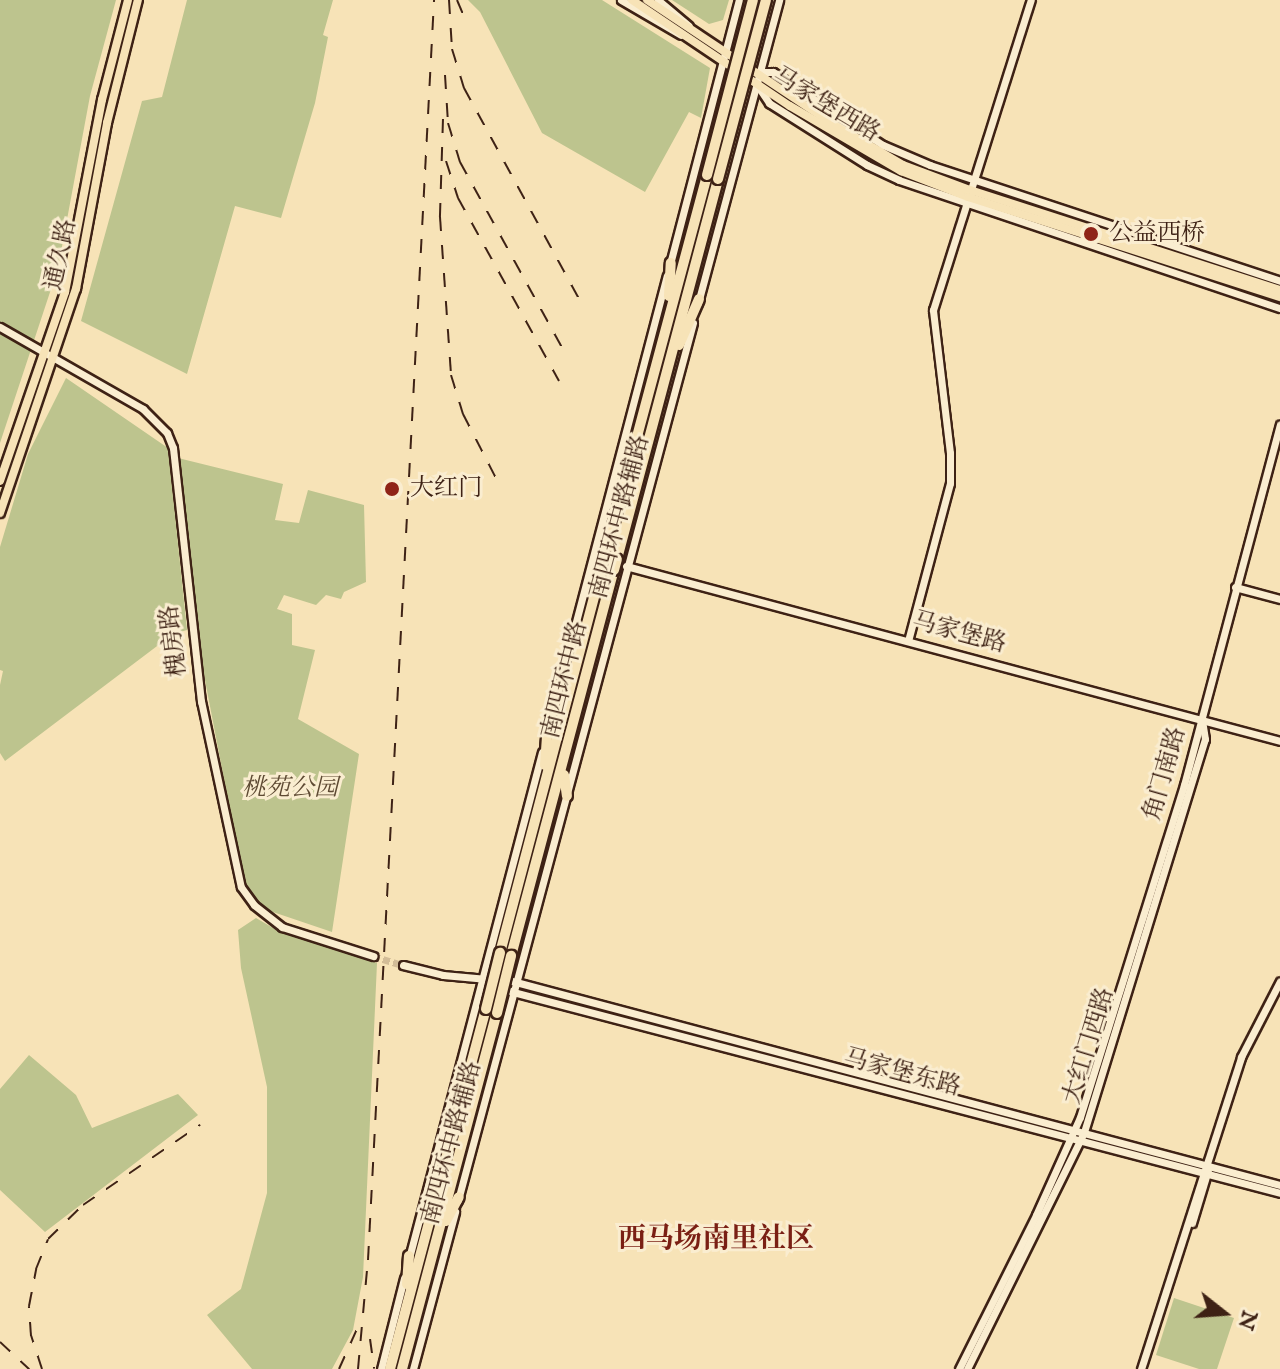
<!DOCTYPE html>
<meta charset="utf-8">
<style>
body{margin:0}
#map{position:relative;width:1280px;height:1369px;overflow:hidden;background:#f7e3b7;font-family:"IM FELL English","Noto Serif SC",serif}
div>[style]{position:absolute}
.green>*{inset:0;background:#bdc48e}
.secondary-tunnel>*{height:7px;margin-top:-3.5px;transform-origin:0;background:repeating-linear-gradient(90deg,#d2bc97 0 7px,transparent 0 10.5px)}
.roads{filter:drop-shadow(2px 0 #3e2215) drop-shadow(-2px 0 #3e2215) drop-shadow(0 2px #3e2215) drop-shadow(0 -2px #3e2215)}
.secondary>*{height:7px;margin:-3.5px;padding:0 3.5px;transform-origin:3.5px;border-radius:3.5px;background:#faedd0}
.primary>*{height:8px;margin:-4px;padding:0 4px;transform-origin:4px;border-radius:4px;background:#f7e3b7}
.highway>*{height:10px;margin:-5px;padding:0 5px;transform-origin:5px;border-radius:5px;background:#f7e3b7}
.rail>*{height:2px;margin-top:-1px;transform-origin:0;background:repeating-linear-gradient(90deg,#3e2215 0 14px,transparent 0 28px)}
.bridges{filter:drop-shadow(2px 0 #3e2215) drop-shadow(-2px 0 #3e2215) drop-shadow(0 2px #3e2215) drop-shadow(0 -2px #3e2215)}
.highway-bridge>*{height:10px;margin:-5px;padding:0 5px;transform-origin:5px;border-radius:5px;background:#f7e3b7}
.dots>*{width:22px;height:22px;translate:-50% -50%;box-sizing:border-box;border:4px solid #faedd0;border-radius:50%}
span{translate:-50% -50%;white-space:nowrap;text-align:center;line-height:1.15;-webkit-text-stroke:6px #faedd0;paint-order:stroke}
.street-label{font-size:24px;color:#3e2215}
.poi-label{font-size:24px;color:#3e2215}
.left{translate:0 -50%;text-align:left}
.park-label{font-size:24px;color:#5e4a33;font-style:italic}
.quarter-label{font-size:28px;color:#7a1f14;font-weight:700}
.north{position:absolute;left:1184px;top:1273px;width:80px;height:80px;-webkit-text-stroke:6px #faedd0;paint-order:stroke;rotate:107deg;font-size:22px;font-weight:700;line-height:32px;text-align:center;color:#3e2215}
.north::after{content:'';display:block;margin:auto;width:28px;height:36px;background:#3e2215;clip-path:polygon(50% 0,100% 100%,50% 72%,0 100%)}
</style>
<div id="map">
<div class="green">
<div style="clip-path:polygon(0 0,116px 0,90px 96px,58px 268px,0 443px)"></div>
<div style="clip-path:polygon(187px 0,333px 0,323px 35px,328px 37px,315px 103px,281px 218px,235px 206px,187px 374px,81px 321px,142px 101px,162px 97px)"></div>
<div style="clip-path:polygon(468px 0,602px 0,710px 68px,701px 118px,689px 112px,645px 192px,542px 133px,480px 12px)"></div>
<div style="clip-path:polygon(672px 0,729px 0,723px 20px,709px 24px)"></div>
<div style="clip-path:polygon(66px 378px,168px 448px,187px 630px,173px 634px,5px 761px,0 753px,0 685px,3px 671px,0 670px,0 547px,28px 454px)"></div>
<div style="clip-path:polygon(178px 458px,283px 484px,275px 520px,299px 523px,308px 490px,364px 505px,366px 582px,344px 592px,341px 599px,326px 595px,316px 605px,284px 595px,277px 609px,292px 614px,292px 645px,315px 650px,298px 719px,359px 754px,332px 932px,267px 910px,256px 902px,243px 878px,204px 675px)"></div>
<div style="clip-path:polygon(256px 918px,280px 932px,377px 963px,363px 1277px,353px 1330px,332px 1369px,252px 1369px,207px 1315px,241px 1289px,267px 1193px,267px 1087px,241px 968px,238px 930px)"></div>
<div style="clip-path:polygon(29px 1055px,76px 1095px,92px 1128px,178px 1094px,198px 1115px,45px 1232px,0 1190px,0 1089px)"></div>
<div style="clip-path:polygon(1174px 1298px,1234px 1318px,1217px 1369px,1199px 1369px,1156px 1355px)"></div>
</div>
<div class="secondary-tunnel">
<div style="left:373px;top:956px;width:31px;rotate:17deg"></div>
</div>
<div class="roads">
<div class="secondary">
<div style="left:621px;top:0;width:69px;rotate:30.3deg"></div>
<div style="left:658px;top:0;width:40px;rotate:40deg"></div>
<div style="left:759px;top:72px;width:14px"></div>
<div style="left:773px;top:72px;width:132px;rotate:33.6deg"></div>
<div style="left:883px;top:145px;width:51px;rotate:23.1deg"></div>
<div style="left:930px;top:165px;width:369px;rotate:18.3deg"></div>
<div style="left:757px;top:85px;width:22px;rotate:56deg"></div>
<div style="left:769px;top:103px;width:116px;rotate:32.3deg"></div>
<div style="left:867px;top:165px;width:35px;rotate:25deg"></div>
<div style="left:899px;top:180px;width:402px;rotate:18.6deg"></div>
<div style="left:670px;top:264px;width:273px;rotate:-75.4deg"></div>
<div style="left:698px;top:303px;width:314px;rotate:-75deg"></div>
<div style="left:0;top:327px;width:165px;rotate:29.8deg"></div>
<div style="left:143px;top:409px;width:34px;rotate:45deg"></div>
<div style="left:167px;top:433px;width:16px;rotate:68deg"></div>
<div style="left:173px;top:448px;width:255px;rotate:83.7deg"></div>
<div style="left:201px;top:701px;width:190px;rotate:77.9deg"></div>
<div style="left:241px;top:887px;width:22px;rotate:54deg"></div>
<div style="left:254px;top:905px;width:36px;rotate:38deg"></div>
<div style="left:282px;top:927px;width:96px;rotate:17.7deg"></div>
<div style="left:626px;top:566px;width:677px;rotate:14.98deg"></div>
<div style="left:1235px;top:587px;width:47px;rotate:14.9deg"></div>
<div style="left:908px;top:641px;width:163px;rotate:-75.1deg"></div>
<div style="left:950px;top:483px;width:30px;rotate:-90deg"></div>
<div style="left:950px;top:453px;width:144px;rotate:-96.8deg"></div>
<div style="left:933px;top:310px;width:325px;rotate:-72.5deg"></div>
<div style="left:546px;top:736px;width:476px;rotate:-75.3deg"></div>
<div style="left:403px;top:965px;width:41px;rotate:14deg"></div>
<div style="left:443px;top:975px;width:44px;rotate:5.2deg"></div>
<div style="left:488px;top:981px;width:27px;rotate:24deg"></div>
<div style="left:513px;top:992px;width:793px;rotate:14.68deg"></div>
<div style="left:512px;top:981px;width:795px;rotate:14.88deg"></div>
<div style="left:458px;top:1200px;width:908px;rotate:-75deg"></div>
<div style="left:1192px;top:1223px;width:55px;rotate:-73.2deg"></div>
<div style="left:409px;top:1258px;width:523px;rotate:-75.27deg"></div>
<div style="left:381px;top:1369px;width:94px;rotate:-75.8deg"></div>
<div style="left:413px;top:1369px;width:163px;rotate:-75deg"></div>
<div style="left:959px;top:1369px;width:172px;rotate:-63.4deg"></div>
<div style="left:1036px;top:1215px;width:107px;rotate:-65.8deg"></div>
<div style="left:1080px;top:1117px;width:348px;rotate:-72.6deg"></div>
<div style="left:1184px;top:785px;width:373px;rotate:-75.1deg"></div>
<div style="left:967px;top:1369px;width:264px;rotate:-63.7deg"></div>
<div style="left:1084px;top:1132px;width:411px;rotate:-72.9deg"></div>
<div style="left:1205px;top:739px;width:18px;rotate:-99deg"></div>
<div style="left:1141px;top:1369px;width:328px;rotate:-72.2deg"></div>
<div style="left:1241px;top:1057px;width:85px;rotate:-62.8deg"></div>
</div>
<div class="primary">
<div style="left:632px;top:0;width:190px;rotate:33.9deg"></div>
<div style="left:790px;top:106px;width:129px;rotate:30.4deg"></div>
<div style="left:901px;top:171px;width:72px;rotate:21.2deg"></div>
<div style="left:968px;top:197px;width:328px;rotate:17.8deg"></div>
<div style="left:647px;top:0;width:224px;rotate:33.7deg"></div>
<div style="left:833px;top:124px;width:81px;rotate:30.4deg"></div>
<div style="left:903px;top:165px;width:72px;rotate:20.5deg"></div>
<div style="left:970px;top:190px;width:326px;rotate:17.9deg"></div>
<div style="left:0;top:481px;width:200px;rotate:-71deg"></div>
<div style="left:65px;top:292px;width:196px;rotate:-79.1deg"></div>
<div style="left:102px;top:100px;width:103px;rotate:-75.4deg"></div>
<div style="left:0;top:513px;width:237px;rotate:-71.3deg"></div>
<div style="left:76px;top:289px;width:169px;rotate:-79.4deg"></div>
<div style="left:107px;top:123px;width:127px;rotate:-75.9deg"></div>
</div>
<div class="highway">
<div style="left:669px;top:296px;width:33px;rotate:-87deg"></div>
<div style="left:679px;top:345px;width:50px;rotate:-66.5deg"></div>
<div style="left:605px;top:556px;width:394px;rotate:-75deg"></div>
<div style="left:617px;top:559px;width:393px;rotate:-75.1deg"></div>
<div style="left:545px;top:765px;width:30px;rotate:-86deg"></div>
<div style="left:564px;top:775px;width:21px;rotate:82deg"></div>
<div style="left:500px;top:953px;width:399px;rotate:-75.2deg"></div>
<div style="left:511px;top:956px;width:400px;rotate:-75.1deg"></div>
<div style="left:446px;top:1221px;width:27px;rotate:-62deg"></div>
<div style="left:407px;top:1284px;width:28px;rotate:-86deg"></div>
<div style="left:390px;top:1369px;width:373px;rotate:-75.1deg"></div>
<div style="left:402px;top:1369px;width:368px;rotate:-75.1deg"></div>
</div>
</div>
<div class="rail">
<div style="left:449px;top:0;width:49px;rotate:86.5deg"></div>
<div style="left:452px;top:49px;width:41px;rotate:72.9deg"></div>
<div style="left:464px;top:88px;width:243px;rotate:61.4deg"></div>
<div style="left:457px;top:0;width:26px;rotate:67deg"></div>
<div style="left:445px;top:75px;width:48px;rotate:86.4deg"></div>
<div style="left:448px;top:123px;width:41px;rotate:72.9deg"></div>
<div style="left:460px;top:162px;width:222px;rotate:61.2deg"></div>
<div style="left:443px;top:119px;width:98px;rotate:91.8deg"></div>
<div style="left:440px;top:217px;width:158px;rotate:86deg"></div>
<div style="left:451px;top:375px;width:41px;rotate:72.9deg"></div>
<div style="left:463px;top:414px;width:76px;rotate:62.8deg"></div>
<div style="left:446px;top:161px;width:39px;rotate:72deg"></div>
<div style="left:458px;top:198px;width:209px;rotate:61.1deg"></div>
<div style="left:370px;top:1339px;width:30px;rotate:82deg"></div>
<div style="left:0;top:1342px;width:40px;rotate:43deg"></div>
<div style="left:42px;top:1369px;width:35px;rotate:-108deg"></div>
<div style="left:31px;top:1336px;width:30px;rotate:-94deg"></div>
<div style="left:29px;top:1306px;width:38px;rotate:-79deg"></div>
<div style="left:36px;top:1269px;width:32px;rotate:-68deg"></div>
<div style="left:48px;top:1239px;width:49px;rotate:-44.2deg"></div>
<div style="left:83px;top:1205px;width:142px;rotate:-34.4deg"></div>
<div style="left:339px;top:1369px;width:44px;rotate:-65.8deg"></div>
<div style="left:358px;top:1369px;width:109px;rotate:-84.8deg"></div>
<div style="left:368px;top:1260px;width:1262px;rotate:-87deg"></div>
</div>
<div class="bridges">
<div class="highway-bridge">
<div style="left:707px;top:175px;width:181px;rotate:-75.3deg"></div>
<div style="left:718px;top:179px;width:185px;rotate:-75deg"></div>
<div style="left:602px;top:567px;width:11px;rotate:-75deg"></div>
<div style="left:614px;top:570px;width:11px;rotate:-75deg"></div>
<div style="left:486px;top:1009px;width:58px;rotate:-76deg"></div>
<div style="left:497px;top:1013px;width:59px;rotate:-76.2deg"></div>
</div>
</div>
<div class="dots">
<div style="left:1091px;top:234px;background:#8f2418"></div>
<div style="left:392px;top:489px;background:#8f2418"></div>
</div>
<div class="street-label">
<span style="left:826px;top:105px;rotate:31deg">马家堡西路</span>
<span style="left:61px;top:255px;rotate:-78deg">通久路</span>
<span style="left:620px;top:517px;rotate:-75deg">南四环中路辅路</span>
<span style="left:959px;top:633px;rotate:15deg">马家堡路</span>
<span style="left:174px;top:641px;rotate:-97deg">槐房路</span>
<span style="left:565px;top:680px;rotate:-76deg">南四环中路</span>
<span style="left:1165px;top:774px;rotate:-74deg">角门南路</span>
<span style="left:1089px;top:1046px;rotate:-73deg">大红门西路</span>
<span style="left:902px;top:1073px;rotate:15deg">马家堡东路</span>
<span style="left:452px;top:1143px;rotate:-75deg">南四环中路辅路</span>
</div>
<div class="poi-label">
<span class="left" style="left:1109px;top:234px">公益西桥</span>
<span class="left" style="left:410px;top:489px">大红门</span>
</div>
<div class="park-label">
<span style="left:290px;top:789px">桃苑公园</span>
</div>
<div class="quarter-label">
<span style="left:716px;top:1240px">西马场南里社区</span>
</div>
<div class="north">N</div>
</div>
